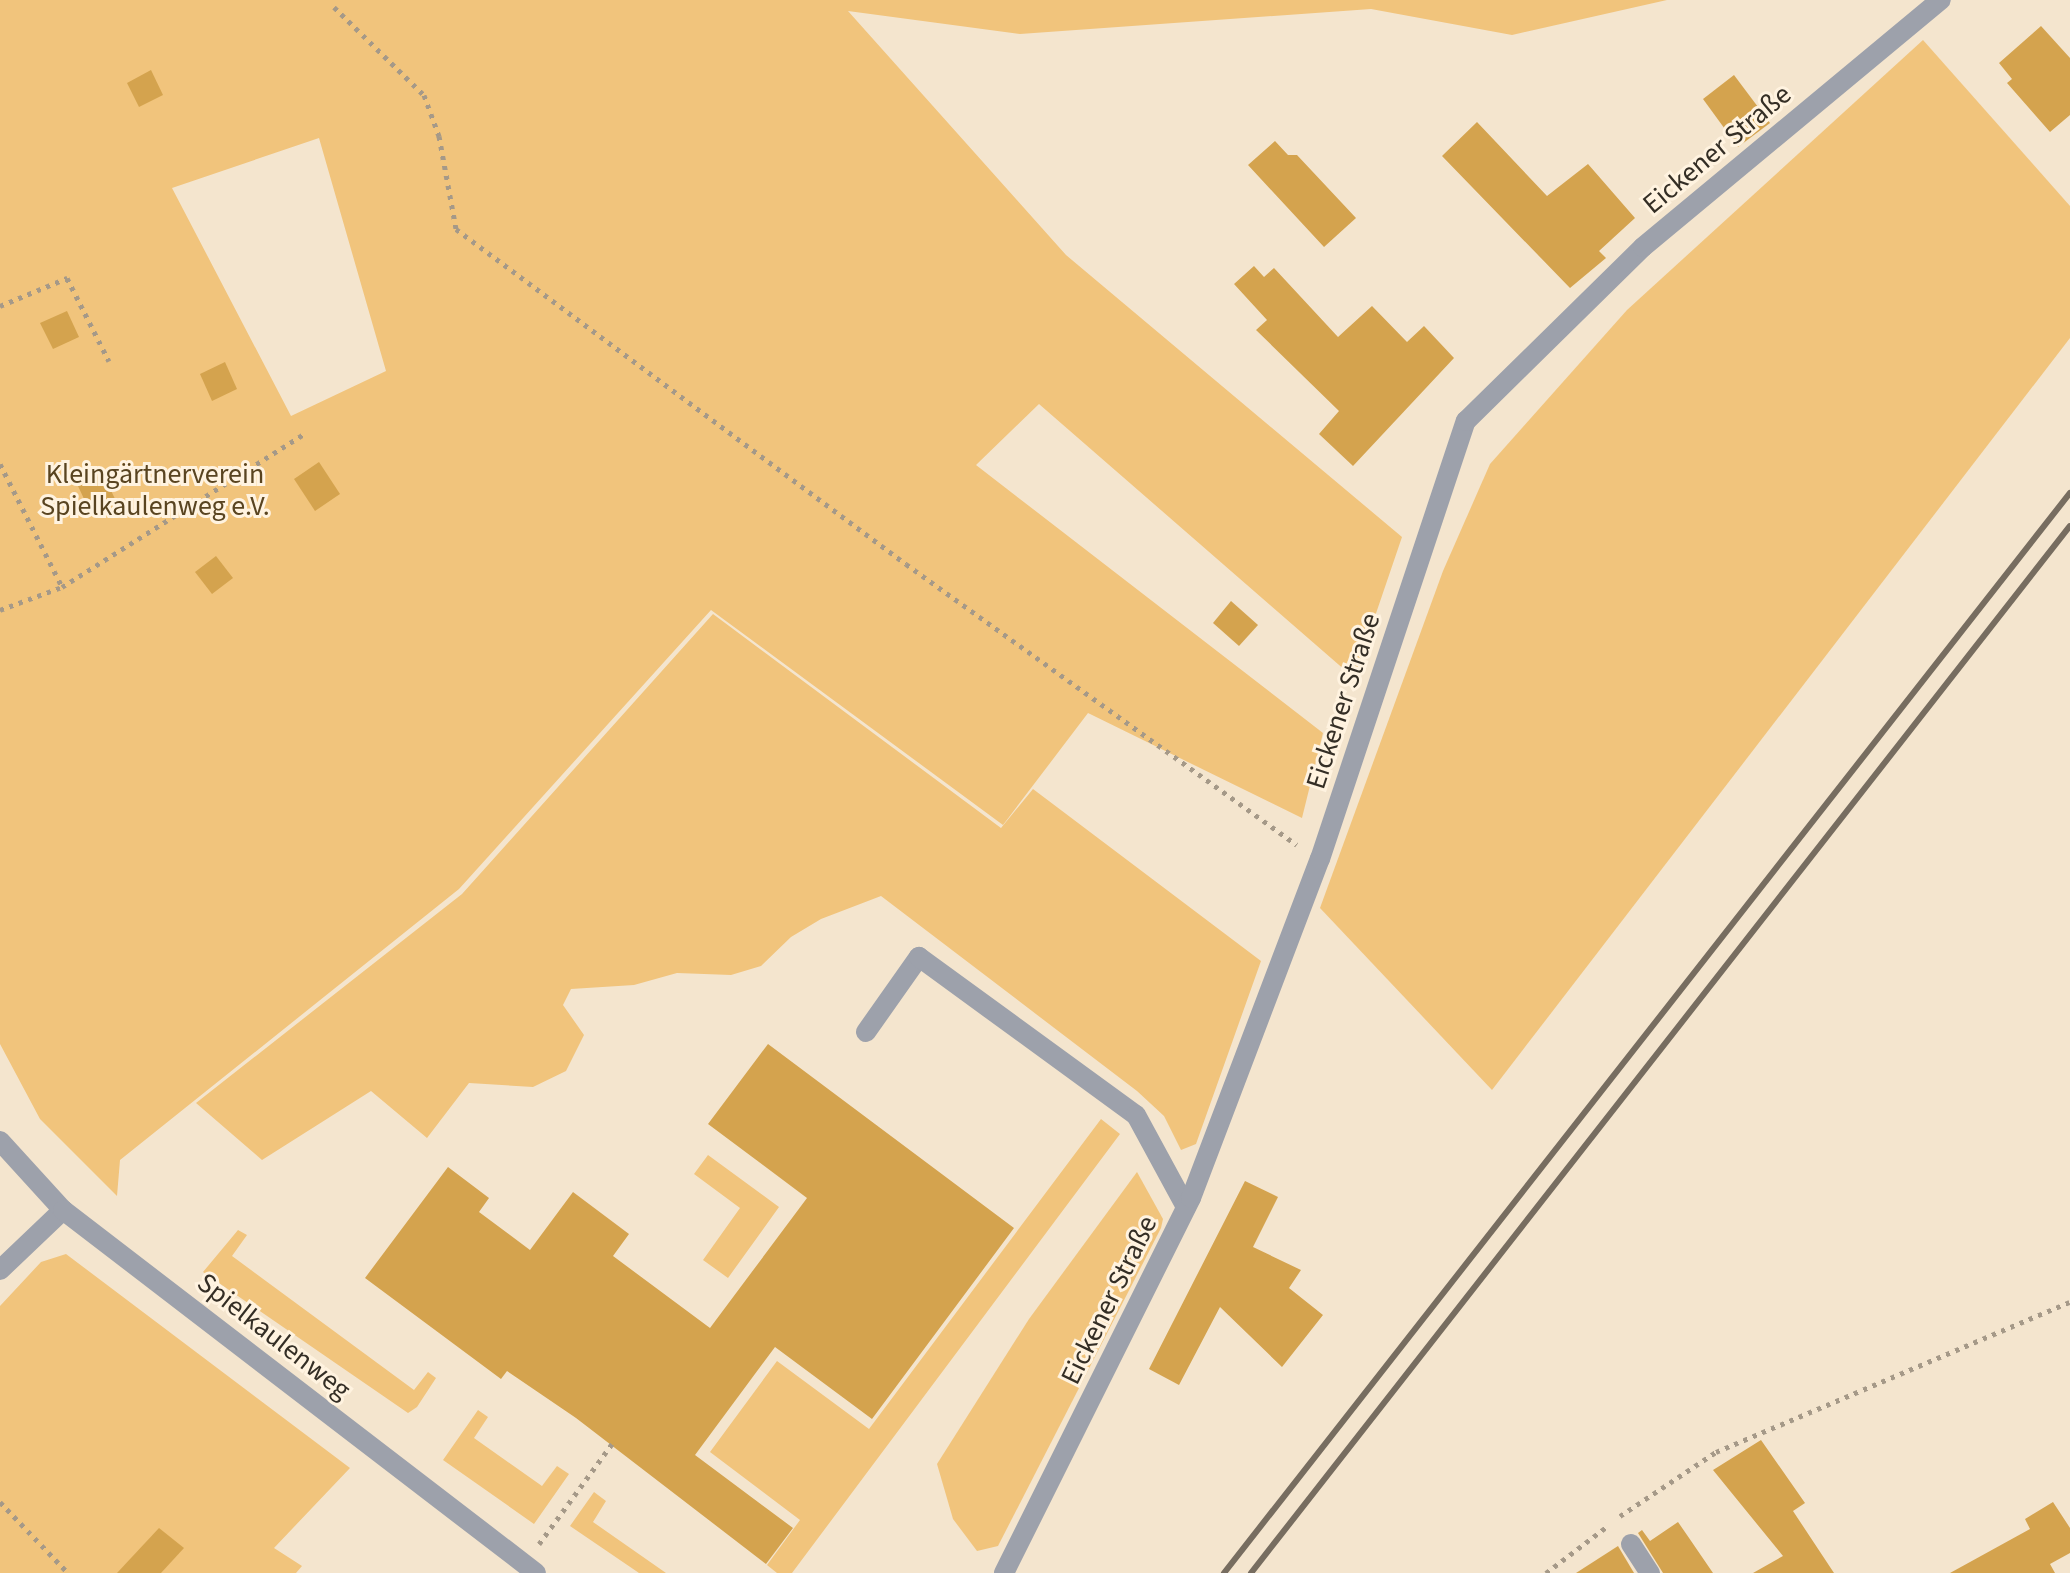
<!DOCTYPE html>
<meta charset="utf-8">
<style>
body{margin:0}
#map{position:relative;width:2070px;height:1573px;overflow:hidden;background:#f4e5ce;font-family:"Source Sans 3",sans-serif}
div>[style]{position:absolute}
.green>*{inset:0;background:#f1c47c}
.building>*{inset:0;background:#d4a34e}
.path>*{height:5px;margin-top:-2.5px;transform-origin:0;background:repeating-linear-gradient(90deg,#a59988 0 4px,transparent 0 10px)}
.service>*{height:20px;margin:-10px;padding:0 10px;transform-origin:10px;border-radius:10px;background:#9da1ab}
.minor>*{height:20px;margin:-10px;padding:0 10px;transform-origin:10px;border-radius:10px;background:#9da1ab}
.rail>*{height:6px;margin:-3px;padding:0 3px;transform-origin:3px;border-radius:3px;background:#776d60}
span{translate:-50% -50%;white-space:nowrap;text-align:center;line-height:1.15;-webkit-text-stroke:6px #fff3e0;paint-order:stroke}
.street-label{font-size:28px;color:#342e25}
.park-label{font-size:28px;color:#594420}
</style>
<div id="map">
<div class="green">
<div style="clip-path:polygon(evenodd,0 0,1667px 0,1512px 35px,1371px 9px,1020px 34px,848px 11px,1066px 255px,1402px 537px,1354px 678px,1039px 404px,976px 465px,1323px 733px,1302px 818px,1088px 713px,1003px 825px,711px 610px,459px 889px,120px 1160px,117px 1196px,40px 1119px,0 1044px,0 0,319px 138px,386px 371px,291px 416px,172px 188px,319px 138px)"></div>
<div style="clip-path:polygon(1923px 40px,2070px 206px,2070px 338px,1492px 1090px,1320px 908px,1443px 571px,1490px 464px,1627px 310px)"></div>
<div style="clip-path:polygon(713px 614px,1001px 828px,1033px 789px,1261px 961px,1196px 1144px,1181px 1150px,1164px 1116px,1137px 1091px,881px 896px,821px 919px,791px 937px,761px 966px,731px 975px,677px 973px,634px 985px,571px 989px,563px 1005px,584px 1035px,566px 1071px,533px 1087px,469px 1083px,427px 1138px,371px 1091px,262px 1160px,196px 1103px,462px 894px)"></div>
<div style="clip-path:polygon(1101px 1119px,1120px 1134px,792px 1573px,777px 1573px,767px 1565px,800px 1520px,710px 1452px,777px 1361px,869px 1429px)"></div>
<div style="clip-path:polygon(708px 1155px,779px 1207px,728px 1278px,703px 1260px,740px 1208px,694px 1174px)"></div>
<div style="clip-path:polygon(1137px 1172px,1163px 1219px,1161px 1228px,998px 1546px,977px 1551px,953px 1519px,937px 1464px,1029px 1319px)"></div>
<div style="clip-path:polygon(238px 1230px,247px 1235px,232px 1256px,414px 1390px,428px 1372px,436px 1378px,417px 1407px,408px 1413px,203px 1272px)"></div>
<div style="clip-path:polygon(66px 1254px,350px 1468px,274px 1548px,302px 1566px,296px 1573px,0 1573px,0 1306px,41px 1262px)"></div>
<div style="clip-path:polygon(478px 1410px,488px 1417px,474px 1438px,542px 1486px,557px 1466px,569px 1474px,534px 1524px,443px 1460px)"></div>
<div style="clip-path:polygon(594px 1492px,606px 1501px,593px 1522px,666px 1573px,639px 1573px,570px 1526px)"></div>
</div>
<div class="building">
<div style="clip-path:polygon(2041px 26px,2070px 58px,2070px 115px,2050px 132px,2007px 83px,2012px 79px,1999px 63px)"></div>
<div style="clip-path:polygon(151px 70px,163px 95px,139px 107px,127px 83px)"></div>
<div style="clip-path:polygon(1734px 75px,1770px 123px,1738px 147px,1703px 99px)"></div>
<div style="clip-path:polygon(1477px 122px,1547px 196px,1588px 164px,1635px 218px,1599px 251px,1606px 258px,1570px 288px,1442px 156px)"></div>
<div style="clip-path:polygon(1275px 141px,1288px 155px,1297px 155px,1356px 218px,1324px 247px,1248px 165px)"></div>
<div style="clip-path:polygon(1254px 266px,1264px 277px,1274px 268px,1338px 337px,1372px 306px,1407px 342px,1424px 326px,1454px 358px,1353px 466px,1319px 434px,1339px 411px,1256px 330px,1267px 320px,1234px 284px)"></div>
<div style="clip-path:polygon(67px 311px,79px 337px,53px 349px,40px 323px)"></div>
<div style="clip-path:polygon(225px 362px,237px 389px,212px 401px,200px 374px)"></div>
<div style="clip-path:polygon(319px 462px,340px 494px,315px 511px,294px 479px)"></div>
<div style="clip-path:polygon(103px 474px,117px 503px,92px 516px,78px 486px)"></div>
<div style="clip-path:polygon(216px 556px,233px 578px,212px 594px,195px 572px)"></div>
<div style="clip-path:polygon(1231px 601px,1258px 625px,1239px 646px,1213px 623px)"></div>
<div style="clip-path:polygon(768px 1044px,1014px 1228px,872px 1419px,775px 1347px,695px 1455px,793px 1528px,766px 1564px,576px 1418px,507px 1371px,501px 1379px,365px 1278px,448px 1167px,489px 1198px,479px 1212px,530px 1250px,573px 1192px,629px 1234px,613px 1256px,710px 1328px,807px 1198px,708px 1124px)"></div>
<div style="clip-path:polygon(1245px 1181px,1278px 1197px,1253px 1247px,1301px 1270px,1289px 1288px,1323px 1315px,1282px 1367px,1220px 1307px,1179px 1385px,1149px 1369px)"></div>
<div style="clip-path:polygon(1761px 1440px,1805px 1503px,1793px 1511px,1834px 1573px,1753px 1573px,1783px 1556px,1713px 1470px)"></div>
<div style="clip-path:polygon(2053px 1502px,2070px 1528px,2070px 1553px,2050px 1564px,2055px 1573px,1950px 1573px,2030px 1529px,2025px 1519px)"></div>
<div style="clip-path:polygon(1678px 1522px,1687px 1535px,1713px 1573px,1663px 1573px,1638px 1533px,1642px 1530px,1650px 1541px)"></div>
<div style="clip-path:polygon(159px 1528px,184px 1548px,161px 1573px,117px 1573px)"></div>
<div style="clip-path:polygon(1618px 1546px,1634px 1573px,1576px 1573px)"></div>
</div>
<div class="path">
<div style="left:334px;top:7px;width:126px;rotate:44.4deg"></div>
<div style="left:424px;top:95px;width:44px;rotate:69.9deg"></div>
<div style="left:439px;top:136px;width:95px;rotate:79.6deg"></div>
<div style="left:456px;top:229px;width:561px;rotate:36.67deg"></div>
<div style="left:906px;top:564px;width:481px;rotate:35.7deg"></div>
<div style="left:0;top:306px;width:73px;rotate:-22.7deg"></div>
<div style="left:67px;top:278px;width:93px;rotate:63.2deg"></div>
<div style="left:0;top:464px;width:138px;rotate:63.2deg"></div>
<div style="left:0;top:610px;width:66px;rotate:-20.4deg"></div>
<div style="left:62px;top:587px;width:286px;rotate:-32.3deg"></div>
<div style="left:0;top:1502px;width:98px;rotate:46.2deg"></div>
<div style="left:1620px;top:1516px;width:115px;rotate:-33.7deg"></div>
<div style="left:1716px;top:1452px;width:384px;rotate:-23deg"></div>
<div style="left:539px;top:1544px;width:124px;rotate:-53.9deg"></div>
<div style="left:1546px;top:1573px;width:79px;rotate:-37.3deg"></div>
</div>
<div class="service">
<div style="left:866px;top:1032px;width:92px;rotate:-54.8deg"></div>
<div style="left:919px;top:957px;width:268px;rotate:36.1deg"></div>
<div style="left:1136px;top:1115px;width:105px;rotate:61.5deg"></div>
<div style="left:0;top:1270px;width:87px;rotate:-43.6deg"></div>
<div style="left:1631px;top:1544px;width:35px;rotate:57deg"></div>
<div style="left:1004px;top:1573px;width:419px;rotate:-63.5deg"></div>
<div style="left:1191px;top:1198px;width:363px;rotate:-69.2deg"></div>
<div style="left:1320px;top:859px;width:462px;rotate:-71.6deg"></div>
<div style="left:1466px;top:421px;width:248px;rotate:-44.5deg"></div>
<div style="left:1643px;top:247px;width:387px;rotate:-39.7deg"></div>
</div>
<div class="minor">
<div style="left:0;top:1141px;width:93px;rotate:47.6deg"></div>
<div style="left:63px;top:1210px;width:596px;rotate:37.5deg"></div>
</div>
<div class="rail">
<div style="left:1224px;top:1573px;width:1372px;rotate:-51.93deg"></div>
<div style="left:1251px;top:1573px;width:1329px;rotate:-51.97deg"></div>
</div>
<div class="street-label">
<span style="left:1717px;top:149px;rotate:-40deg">Eickener Straße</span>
<span style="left:1343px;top:701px;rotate:-72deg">Eickener Straße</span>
<span style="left:1109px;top:1300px;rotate:-64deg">Eickener Straße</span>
<span style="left:274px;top:1336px;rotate:38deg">Spielkaulenweg</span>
</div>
<div class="park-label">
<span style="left:155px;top:490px">Kleingärtnerverein<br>Spielkaulenweg e.V.</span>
</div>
</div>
